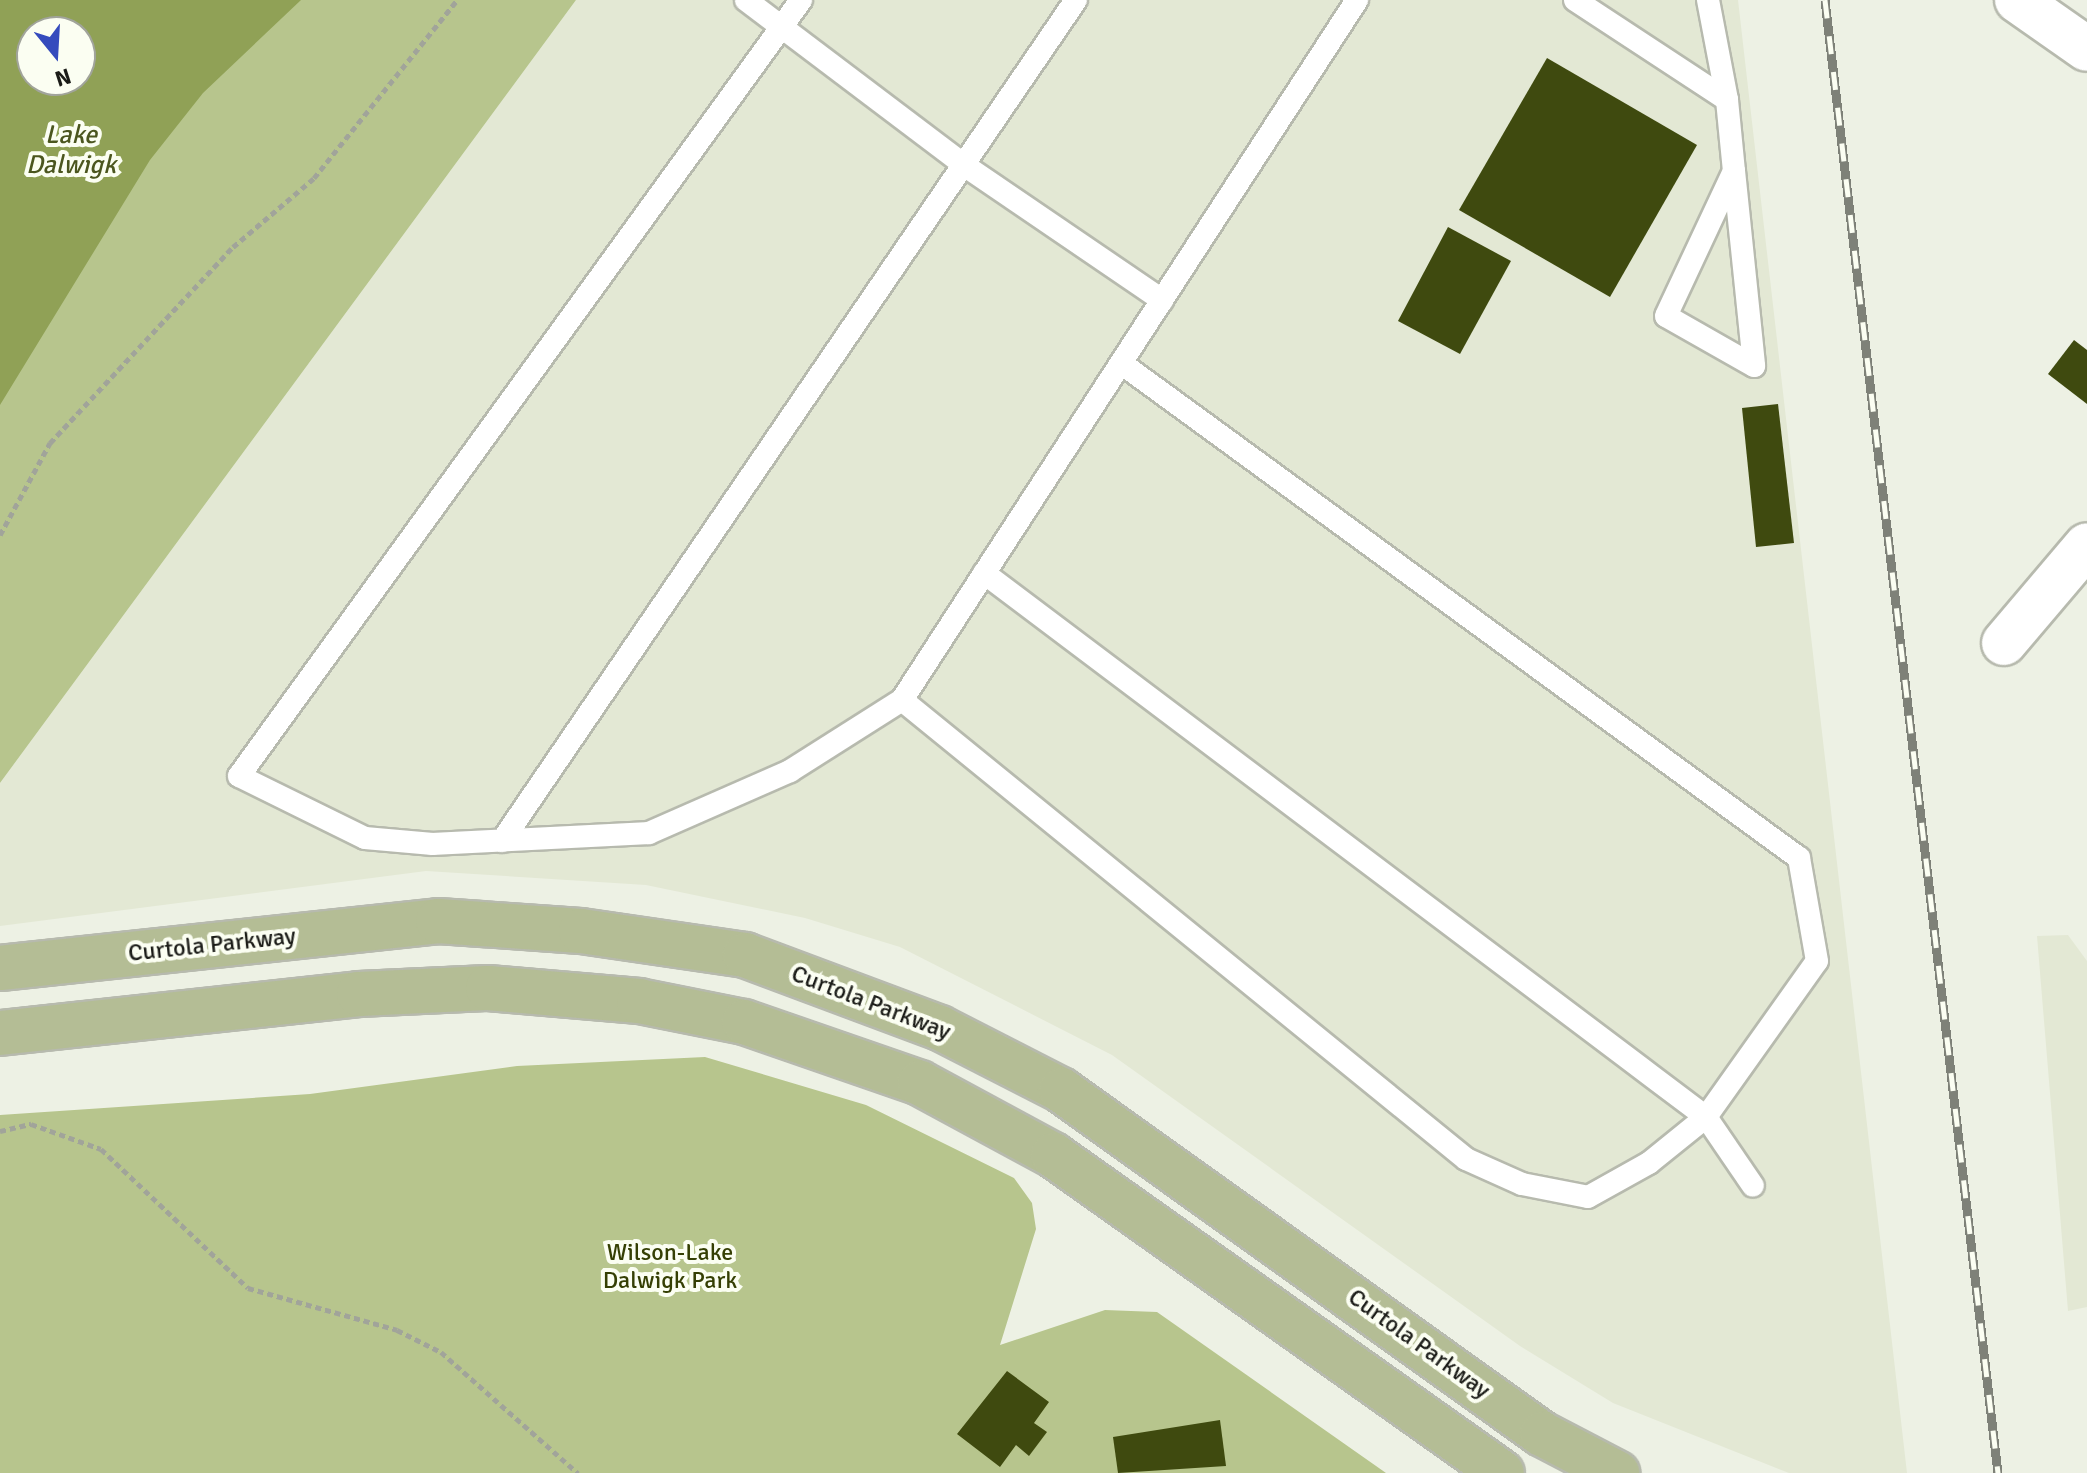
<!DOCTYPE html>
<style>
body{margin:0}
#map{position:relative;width:2087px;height:1473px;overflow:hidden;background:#edf1e4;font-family:Signika,sans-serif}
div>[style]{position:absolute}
.built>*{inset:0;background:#e3e8d4}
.green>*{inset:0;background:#b7c58d}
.water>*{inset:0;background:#90a156}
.building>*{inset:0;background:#3f4a0f}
.path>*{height:5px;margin-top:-2.5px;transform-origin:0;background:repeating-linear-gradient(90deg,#a1a49a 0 6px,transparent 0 10px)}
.roads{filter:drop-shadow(2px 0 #b7baae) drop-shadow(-2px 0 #b7baae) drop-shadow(0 2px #b7baae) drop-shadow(0 -2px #b7baae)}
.lane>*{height:22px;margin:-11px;padding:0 11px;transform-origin:11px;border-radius:11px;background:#fff}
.street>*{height:44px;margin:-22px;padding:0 22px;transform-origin:22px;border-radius:22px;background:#fff}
.secondary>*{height:44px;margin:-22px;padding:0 22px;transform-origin:22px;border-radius:22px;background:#fff}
.primary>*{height:44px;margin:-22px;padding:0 22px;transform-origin:22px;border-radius:22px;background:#b4bd95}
.rail>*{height:9px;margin-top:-4.5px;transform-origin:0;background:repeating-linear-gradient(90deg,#fbfef2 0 18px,#7e8178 0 36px);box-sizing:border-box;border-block:2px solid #7e8178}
span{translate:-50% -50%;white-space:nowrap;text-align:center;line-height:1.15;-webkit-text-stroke:8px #fbfef2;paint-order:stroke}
.street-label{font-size:24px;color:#1b1c18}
.park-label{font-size:24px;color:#353f04}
.water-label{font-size:26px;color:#4b561f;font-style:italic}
.north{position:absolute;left:16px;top:16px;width:80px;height:80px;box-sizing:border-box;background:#fbfef2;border:2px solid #a1a49b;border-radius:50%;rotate:162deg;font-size:22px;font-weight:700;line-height:32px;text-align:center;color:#1b1c18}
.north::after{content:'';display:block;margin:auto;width:28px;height:36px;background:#354bbd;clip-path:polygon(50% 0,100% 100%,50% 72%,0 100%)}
</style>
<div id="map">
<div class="built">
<div style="clip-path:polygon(576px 0,1738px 0,1907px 1473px,1789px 1473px,1613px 1403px,1520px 1346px,1112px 1055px,900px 947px,805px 918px,646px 885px,426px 871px,0 926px,0 783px)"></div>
<div style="clip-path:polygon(2068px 935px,2087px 961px,2087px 1307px,2068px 1311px,2037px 936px)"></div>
</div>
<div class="green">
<div style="clip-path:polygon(evenodd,0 0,576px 0,0 783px,0 0,32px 32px,80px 32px,80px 80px,32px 80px,32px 32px)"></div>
<div style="clip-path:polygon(705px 1057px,866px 1105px,1014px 1178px,1032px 1203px,1036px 1229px,1000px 1345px,1105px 1310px,1157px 1312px,1386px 1473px,0 1473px,0 1115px,310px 1094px,517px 1066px)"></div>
</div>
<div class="water">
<div style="clip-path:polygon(evenodd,0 0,301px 0,203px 93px,150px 160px,0 405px,0 0,32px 32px,80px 32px,80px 80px,32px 80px,32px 32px)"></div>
</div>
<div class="building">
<div style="clip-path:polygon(1547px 58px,1697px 145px,1610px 297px,1459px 210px)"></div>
<div style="clip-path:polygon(1448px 227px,1511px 261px,1460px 354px,1398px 321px)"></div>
<div style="clip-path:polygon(2074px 340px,2087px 350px,2087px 404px,2048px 374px)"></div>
<div style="clip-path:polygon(1778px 404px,1794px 543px,1756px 547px,1742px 408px)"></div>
<div style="clip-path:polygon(1007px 1371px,1049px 1402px,1034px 1423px,1047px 1432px,1029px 1456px,1016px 1445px,1000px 1467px,957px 1434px)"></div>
<div style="clip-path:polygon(1220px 1420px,1226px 1466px,1118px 1473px,1113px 1437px)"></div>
</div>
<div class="path">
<div style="left:0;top:535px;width:105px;rotate:-61.5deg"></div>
<div style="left:50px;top:443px;width:268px;rotate:-47deg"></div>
<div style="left:233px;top:247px;width:106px;rotate:-40.4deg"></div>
<div style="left:314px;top:178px;width:228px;rotate:-51.2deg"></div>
<div style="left:0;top:1131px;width:32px;rotate:-13deg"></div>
<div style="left:31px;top:1124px;width:74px;rotate:19.7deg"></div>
<div style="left:101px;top:1149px;width:202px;rotate:43.4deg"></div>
<div style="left:248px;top:1288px;width:155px;rotate:15.7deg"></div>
<div style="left:397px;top:1330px;width:49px;rotate:26.6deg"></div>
<div style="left:441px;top:1352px;width:183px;rotate:41.5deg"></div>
</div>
<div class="roads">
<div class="lane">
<div style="left:746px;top:0;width:273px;rotate:37.1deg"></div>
<div style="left:964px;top:165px;width:240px;rotate:34.3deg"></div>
<div style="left:801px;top:0;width:958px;rotate:125.91deg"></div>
<div style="left:239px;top:776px;width:140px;rotate:26.2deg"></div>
<div style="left:365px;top:838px;width:68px;rotate:5deg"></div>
<div style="left:433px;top:844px;width:216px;rotate:-2.9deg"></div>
<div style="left:649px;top:833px;width:154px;rotate:-23.7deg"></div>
<div style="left:790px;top:771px;width:133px;rotate:-32.4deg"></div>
<div style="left:902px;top:700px;width:835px;rotate:-56.98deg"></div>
<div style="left:1575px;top:0;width:182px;rotate:33.3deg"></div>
<div style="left:1708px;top:0;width:102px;rotate:79.2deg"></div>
<div style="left:1727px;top:100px;width:71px;rotate:84.4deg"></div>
<div style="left:1734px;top:171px;width:196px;rotate:84.1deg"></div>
<div style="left:1754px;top:366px;width:101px;rotate:-150.4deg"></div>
<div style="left:1666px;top:316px;width:160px;rotate:-64.9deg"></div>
<div style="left:984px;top:573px;width:904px;rotate:37deg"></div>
<div style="left:1706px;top:1117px;width:83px;rotate:55.7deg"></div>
<div style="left:902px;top:700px;width:727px;rotate:39.14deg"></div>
<div style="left:1466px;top:1159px;width:61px;rotate:24.1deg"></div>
<div style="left:1522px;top:1184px;width:67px;rotate:11.1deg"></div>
<div style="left:1588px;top:1197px;width:70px;rotate:-29.1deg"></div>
<div style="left:1649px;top:1163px;width:73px;rotate:-38.9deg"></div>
<div style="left:1706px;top:1117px;width:191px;rotate:-54.6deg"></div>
<div style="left:1817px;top:961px;width:105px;rotate:-99.9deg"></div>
<div style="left:1799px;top:858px;width:839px;rotate:-143.87deg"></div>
<div style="left:502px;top:841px;width:1018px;rotate:-55.69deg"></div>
</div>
<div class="street">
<div style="left:2004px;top:643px;width:128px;rotate:-49.7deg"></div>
</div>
<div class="secondary">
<div style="left:2017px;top:0;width:85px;rotate:35deg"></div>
</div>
<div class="primary">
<div style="left:0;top:968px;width:441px;rotate:-6.1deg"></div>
<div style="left:438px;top:921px;width:143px;rotate:4deg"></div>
<div style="left:581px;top:931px;width:166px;rotate:8.3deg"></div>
<div style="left:745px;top:955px;width:208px;rotate:20.5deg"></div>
<div style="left:940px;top:1028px;width:136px;rotate:27.1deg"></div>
<div style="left:1061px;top:1090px;width:591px;rotate:35.57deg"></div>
<div style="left:1542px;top:1434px;width:85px;rotate:27.5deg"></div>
<div style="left:0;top:1033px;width:361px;rotate:-6.2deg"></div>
<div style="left:359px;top:994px;width:129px;rotate:-2.7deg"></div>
<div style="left:488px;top:988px;width:152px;rotate:4.9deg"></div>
<div style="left:639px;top:1001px;width:107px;rotate:11.3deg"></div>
<div style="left:744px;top:1022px;width:186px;rotate:19.1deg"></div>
<div style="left:920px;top:1083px;width:151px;rotate:28.4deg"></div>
<div style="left:1053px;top:1155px;width:550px;rotate:35.31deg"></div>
</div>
</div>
<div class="rail">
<div style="left:1825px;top:0;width:1483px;rotate:83.3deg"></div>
</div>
<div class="street-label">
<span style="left:212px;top:945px;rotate:-6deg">Curtola Parkway</span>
<span style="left:871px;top:1003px;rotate:21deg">Curtola Parkway</span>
<span style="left:1419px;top:1344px;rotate:36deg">Curtola Parkway</span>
</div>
<div class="park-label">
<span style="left:670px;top:1267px">Wilson-Lake<br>Dalwigk Park</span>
</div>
<div class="water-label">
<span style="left:71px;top:151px">Lake<br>Dalwigk</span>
</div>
<div class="north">N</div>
</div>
